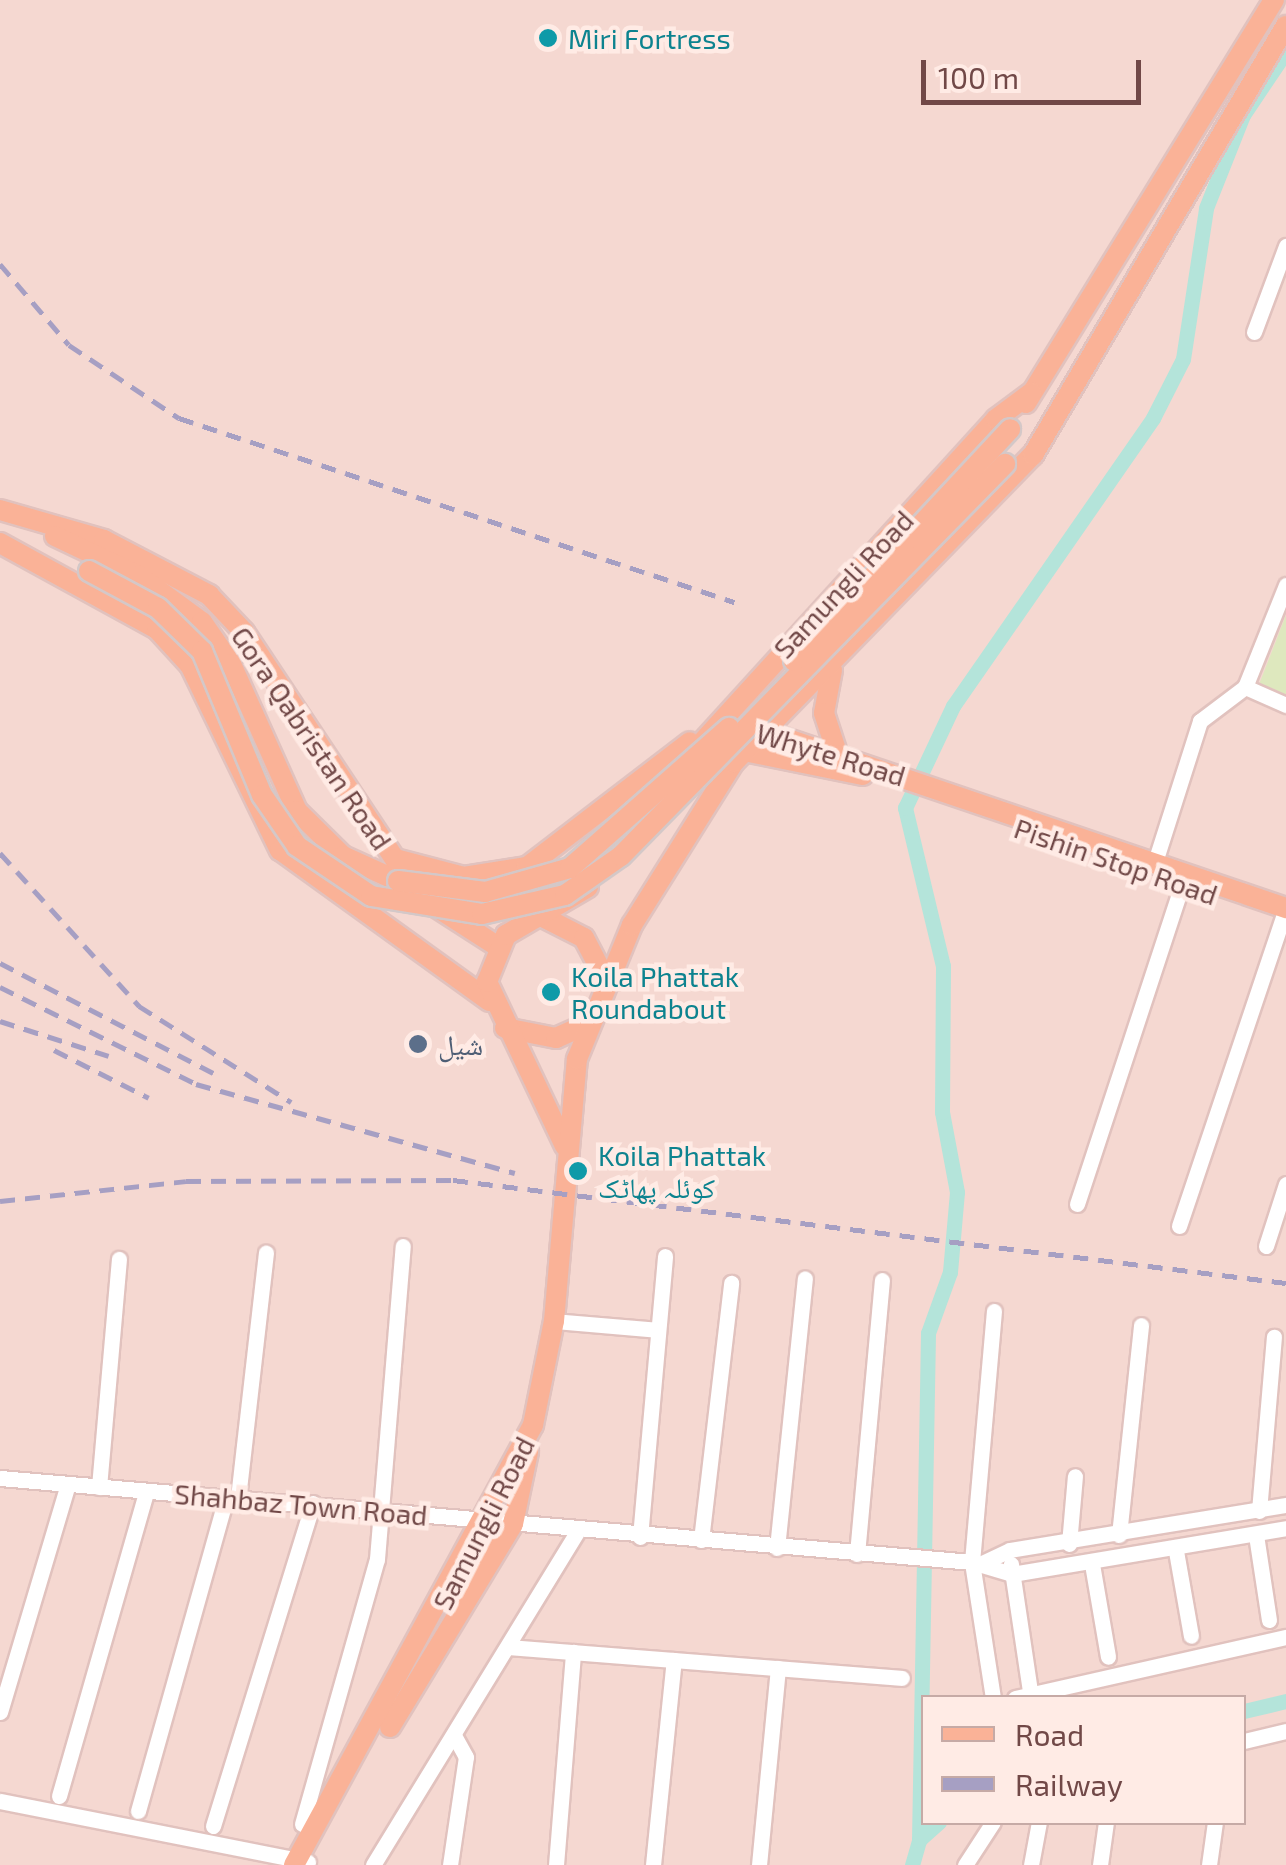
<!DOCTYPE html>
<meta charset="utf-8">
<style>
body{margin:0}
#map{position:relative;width:1286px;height:1865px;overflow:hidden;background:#fce6df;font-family:"Exo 2","Noto Naskh Arabic",sans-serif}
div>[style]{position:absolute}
.residential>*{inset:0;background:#f5d8d1}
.green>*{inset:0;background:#dee8be}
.canal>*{height:15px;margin:-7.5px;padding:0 7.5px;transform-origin:7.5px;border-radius:7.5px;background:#b4e4da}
.roads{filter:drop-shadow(2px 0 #e1c2be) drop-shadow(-2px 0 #e1c2be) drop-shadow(0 2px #e1c2be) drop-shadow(0 -2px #e1c2be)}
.minor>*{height:15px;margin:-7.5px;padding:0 7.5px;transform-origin:7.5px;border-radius:7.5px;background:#fff}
.major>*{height:20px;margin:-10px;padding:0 10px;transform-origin:10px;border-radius:10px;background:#fab297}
.rail>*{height:5px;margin-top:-2.5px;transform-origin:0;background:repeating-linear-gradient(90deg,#a69fc3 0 15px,transparent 0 25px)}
.bridges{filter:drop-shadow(2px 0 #d4c8c8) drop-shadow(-2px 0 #d4c8c8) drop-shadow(0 2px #d4c8c8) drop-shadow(0 -2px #d4c8c8)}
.major-bridge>*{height:20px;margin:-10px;padding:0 10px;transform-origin:10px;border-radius:10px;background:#fab297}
.dots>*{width:28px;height:28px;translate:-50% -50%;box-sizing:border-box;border:5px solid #ffebe5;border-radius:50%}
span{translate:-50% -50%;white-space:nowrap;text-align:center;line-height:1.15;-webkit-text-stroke:9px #ffebe5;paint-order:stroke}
.culture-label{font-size:28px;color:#0d838f}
.left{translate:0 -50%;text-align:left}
.street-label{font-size:28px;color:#714847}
.service-label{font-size:28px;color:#4e5e75}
.legend{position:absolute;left:921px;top:1695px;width:325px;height:130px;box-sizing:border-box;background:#ffebe5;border:2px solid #c6aaa6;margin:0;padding:12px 18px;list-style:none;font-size:30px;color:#714847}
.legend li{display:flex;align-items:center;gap:20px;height:50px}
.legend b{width:50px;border:2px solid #c6aaa6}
.scale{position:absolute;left:921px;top:60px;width:220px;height:45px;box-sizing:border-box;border:5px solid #714847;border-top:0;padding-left:12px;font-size:30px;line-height:35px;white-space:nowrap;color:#714847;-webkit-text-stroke:8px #ffebe5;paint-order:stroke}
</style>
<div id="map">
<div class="residential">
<div style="clip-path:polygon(evenodd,0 0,1286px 0,1286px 1865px,0 1865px,0 0,924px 1698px,1244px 1698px,1244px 1822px,924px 1822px,924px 1698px)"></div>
</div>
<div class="green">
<div style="clip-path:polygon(1286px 615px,1286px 699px,1258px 687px)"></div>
</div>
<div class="canal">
<div style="left:1244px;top:1711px;width:43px;rotate:-13.4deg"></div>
<div style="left:919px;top:1840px;width:507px;rotate:-88.98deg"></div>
<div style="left:928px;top:1333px;width:65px;rotate:-70.2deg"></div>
<div style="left:950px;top:1272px;width:80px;rotate:-85deg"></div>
<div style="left:957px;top:1192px;width:81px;rotate:-100.6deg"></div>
<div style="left:942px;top:1112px;width:146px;rotate:-89.6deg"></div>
<div style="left:943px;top:966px;width:163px;rotate:-103.5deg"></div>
<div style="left:905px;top:808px;width:113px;rotate:-64.8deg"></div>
<div style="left:953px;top:706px;width:351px;rotate:-55.2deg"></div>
<div style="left:1153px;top:418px;width:66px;rotate:-63deg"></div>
<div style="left:1183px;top:359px;width:153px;rotate:-81.3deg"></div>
<div style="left:1206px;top:208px;width:100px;rotate:-68.3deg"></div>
<div style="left:1243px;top:115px;width:77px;rotate:-56.1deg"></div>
<div style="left:912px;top:1865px;width:26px;rotate:-74deg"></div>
<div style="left:919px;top:1840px;width:27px;rotate:-42deg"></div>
</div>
<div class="roads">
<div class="minor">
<div style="left:1254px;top:332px;width:92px;rotate:-69.6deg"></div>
<div style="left:1245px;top:687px;width:45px;rotate:23.7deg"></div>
<div style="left:1155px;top:862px;width:148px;rotate:-72.3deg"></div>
<div style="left:1200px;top:721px;width:56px;rotate:-37.1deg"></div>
<div style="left:1245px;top:687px;width:110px;rotate:-68.1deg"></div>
<div style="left:1077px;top:1204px;width:348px;rotate:-71.8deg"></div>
<div style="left:1179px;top:1226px;width:336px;rotate:-71.4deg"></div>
<div style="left:1266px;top:1246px;width:65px;rotate:-72.1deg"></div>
<div style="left:554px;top:1321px;width:104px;rotate:4.9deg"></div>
<div style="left:0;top:1478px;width:976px;rotate:4.94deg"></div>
<div style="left:972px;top:1562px;width:42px;rotate:16.7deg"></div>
<div style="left:1012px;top:1574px;width:278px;rotate:-9.5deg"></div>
<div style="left:99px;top:1487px;width:229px;rotate:-85deg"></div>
<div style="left:238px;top:1498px;width:247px;rotate:-83.5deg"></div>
<div style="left:1259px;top:1511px;width:175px;rotate:-85.1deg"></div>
<div style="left:1119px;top:1535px;width:211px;rotate:-84deg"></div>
<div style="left:1256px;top:1535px;width:86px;rotate:81.3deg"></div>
<div style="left:640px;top:1537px;width:282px;rotate:-84.9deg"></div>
<div style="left:701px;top:1540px;width:259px;rotate:-83.3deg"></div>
<div style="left:1069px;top:1544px;width:68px;rotate:-85deg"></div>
<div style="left:777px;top:1548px;width:271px;rotate:-84.1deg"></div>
<div style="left:1176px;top:1551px;width:86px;rotate:80deg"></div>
<div style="left:857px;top:1554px;width:275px;rotate:-84.8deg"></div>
<div style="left:982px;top:1563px;width:31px;rotate:-25deg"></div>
<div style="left:1010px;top:1550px;width:280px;rotate:-9.3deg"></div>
<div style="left:1011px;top:1564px;width:135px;rotate:81.5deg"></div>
<div style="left:1092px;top:1564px;width:94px;rotate:80.2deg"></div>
<div style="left:509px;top:1647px;width:394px;rotate:4.5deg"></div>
<div style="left:993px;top:1698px;width:138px;rotate:-98.8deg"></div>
<div style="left:972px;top:1562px;width:252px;rotate:-85deg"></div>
<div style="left:1015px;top:1698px;width:278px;rotate:-12.7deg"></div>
<div style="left:0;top:1712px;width:238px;rotate:-73.4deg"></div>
<div style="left:1244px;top:1741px;width:43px;rotate:-13.4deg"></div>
<div style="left:59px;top:1796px;width:316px;rotate:-74deg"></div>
<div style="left:0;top:1801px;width:314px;rotate:11.2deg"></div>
<div style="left:138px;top:1811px;width:326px;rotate:-74.3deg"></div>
<div style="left:302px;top:1824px;width:275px;rotate:-74.2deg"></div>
<div style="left:377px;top:1559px;width:314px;rotate:-85.3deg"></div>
<div style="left:213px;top:1826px;width:338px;rotate:-72.8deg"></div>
<div style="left:373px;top:1865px;width:393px;rotate:-58.5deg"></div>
<div style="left:450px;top:1865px;width:109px;rotate:-81.6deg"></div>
<div style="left:466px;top:1757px;width:23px;rotate:-119deg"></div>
<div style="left:556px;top:1865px;width:214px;rotate:-85.4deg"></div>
<div style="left:653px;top:1865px;width:206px;rotate:-84.2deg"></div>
<div style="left:759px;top:1865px;width:198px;rotate:-84.5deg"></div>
<div style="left:965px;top:1865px;width:51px;rotate:-56.9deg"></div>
<div style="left:1031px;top:1865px;width:44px;rotate:-79.5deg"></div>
<div style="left:1100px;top:1865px;width:43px;rotate:-82.1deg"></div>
<div style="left:1209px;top:1865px;width:43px;rotate:-82.1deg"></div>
</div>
<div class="major">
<div style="left:1026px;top:403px;width:473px;rotate:-58.4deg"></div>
<div style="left:0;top:510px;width:108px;rotate:16.1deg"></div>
<div style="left:104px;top:540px;width:119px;rotate:27.6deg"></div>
<div style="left:209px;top:595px;width:51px;rotate:46.6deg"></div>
<div style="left:244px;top:632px;width:283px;rotate:56.4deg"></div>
<div style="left:55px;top:536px;width:93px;rotate:25.5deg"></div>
<div style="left:139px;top:576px;width:78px;rotate:36.1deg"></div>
<div style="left:202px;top:622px;width:51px;rotate:55.4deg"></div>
<div style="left:231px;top:664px;width:161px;rotate:65.8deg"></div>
<div style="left:297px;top:811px;width:64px;rotate:44.4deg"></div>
<div style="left:343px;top:856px;width:60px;rotate:24.4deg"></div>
<div style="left:0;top:543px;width:179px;rotate:28.7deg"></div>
<div style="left:157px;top:629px;width:49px;rotate:47.5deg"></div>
<div style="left:190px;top:665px;width:206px;rotate:64.1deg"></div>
<div style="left:280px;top:850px;width:258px;rotate:35.8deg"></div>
<div style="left:832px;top:670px;width:44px;rotate:100.5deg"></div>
<div style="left:824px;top:713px;width:42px;rotate:72deg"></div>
<div style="left:758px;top:729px;width:558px;rotate:18.73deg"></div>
<div style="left:744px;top:751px;width:121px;rotate:11.4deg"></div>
<div style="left:685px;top:761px;width:462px;rotate:-47.7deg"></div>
<div style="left:996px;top:419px;width:44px;rotate:-36.6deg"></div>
<div style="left:395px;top:859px;width:71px;rotate:14.6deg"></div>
<div style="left:464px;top:877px;width:64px;rotate:-9deg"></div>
<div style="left:527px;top:867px;width:205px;rotate:-37.5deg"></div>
<div style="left:424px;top:899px;width:87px;rotate:32.8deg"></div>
<div style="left:543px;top:917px;width:46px;rotate:27.1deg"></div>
<div style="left:584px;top:938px;width:47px;rotate:62.4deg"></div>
<div style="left:505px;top:1028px;width:52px;rotate:11.1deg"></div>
<div style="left:556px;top:1038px;width:34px;rotate:-24deg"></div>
<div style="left:565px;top:1146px;width:182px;rotate:-115.4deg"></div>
<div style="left:487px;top:982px;width:51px;rotate:-68deg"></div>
<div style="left:506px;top:935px;width:95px;rotate:-30.3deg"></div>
<div style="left:390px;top:1727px;width:237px;rotate:-58.8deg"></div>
<div style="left:513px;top:1524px;width:74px;rotate:-78.2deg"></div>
<div style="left:294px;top:1865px;width:501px;rotate:-61.49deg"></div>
<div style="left:533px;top:1425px;width:106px;rotate:-78.6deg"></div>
<div style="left:554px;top:1321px;width:263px;rotate:-85deg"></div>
<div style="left:577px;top:1059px;width:145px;rotate:-67.7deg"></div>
<div style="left:632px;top:925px;width:192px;rotate:-58deg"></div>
<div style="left:734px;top:762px;width:429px;rotate:-45.8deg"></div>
<div style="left:1033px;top:455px;width:498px;rotate:-59.5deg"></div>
</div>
</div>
<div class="rail">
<div style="left:0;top:264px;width:106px;rotate:49.6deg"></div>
<div style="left:69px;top:345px;width:132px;rotate:33.6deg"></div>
<div style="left:179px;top:418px;width:585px;rotate:18.34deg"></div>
<div style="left:0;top:853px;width:207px;rotate:47.7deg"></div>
<div style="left:139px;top:1006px;width:180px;rotate:32.3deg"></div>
<div style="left:0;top:963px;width:240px;rotate:27.3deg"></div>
<div style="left:0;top:987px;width:219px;rotate:26.3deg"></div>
<div style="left:196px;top:1084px;width:331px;rotate:15.6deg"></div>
<div style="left:0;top:1021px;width:114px;rotate:17.8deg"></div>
<div style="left:54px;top:1050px;width:106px;rotate:26.8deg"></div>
<div style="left:0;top:1201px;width:187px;rotate:-6.1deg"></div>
<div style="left:186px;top:1181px;width:267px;rotate:-0.2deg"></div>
<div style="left:453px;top:1180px;width:839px;rotate:7.05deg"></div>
</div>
<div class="bridges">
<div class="major-bridge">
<div style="left:89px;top:571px;width:78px;rotate:28.2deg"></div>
<div style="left:158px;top:608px;width:62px;rotate:44.3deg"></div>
<div style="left:202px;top:651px;width:156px;rotate:67.4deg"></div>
<div style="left:262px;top:795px;width:62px;rotate:55.5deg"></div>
<div style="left:297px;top:846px;width:89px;rotate:34deg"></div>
<div style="left:371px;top:896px;width:112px;rotate:9.2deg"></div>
<div style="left:482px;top:914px;width:85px;rotate:-12.9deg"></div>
<div style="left:565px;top:895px;width:68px;rotate:-34.9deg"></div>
<div style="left:621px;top:856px;width:549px;rotate:-45.59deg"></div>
<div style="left:794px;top:661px;width:317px;rotate:-47deg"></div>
<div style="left:398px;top:881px;width:88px;rotate:7.2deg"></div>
<div style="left:485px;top:892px;width:88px;rotate:-15.8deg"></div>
<div style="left:570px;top:868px;width:212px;rotate:-41.4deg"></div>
</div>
</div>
<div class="dots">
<div style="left:548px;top:38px;background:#0f9aa8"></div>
<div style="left:551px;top:992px;background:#0f9aa8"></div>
<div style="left:418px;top:1044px;background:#5c6f8a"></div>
<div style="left:578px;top:1171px;background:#0f9aa8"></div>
</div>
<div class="culture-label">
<span class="left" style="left:568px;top:38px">Miri Fortress</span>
<span class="left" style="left:571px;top:992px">Koila Phattak<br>Roundabout</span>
<span class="left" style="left:598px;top:1171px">Koila Phattak<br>کوئلہ پھاٹک</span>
</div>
<div class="street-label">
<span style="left:843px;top:584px;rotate:-47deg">Samungli Road</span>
<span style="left:312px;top:738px;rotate:56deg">Gora Qabristan Road</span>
<span style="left:831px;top:754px;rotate:17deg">Whyte Road</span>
<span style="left:1116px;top:861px;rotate:19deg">Pishin Stop Road</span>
<span style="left:301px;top:1504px;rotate:5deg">Shahbaz Town Road</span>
<span style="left:483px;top:1523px;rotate:-63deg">Samungli Road</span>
</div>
<div class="service-label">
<span class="left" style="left:438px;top:1044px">شیل</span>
</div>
<ul class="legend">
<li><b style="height:12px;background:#fab297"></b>Road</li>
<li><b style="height:12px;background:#a69fc3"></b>Railway</li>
</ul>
<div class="scale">100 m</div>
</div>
